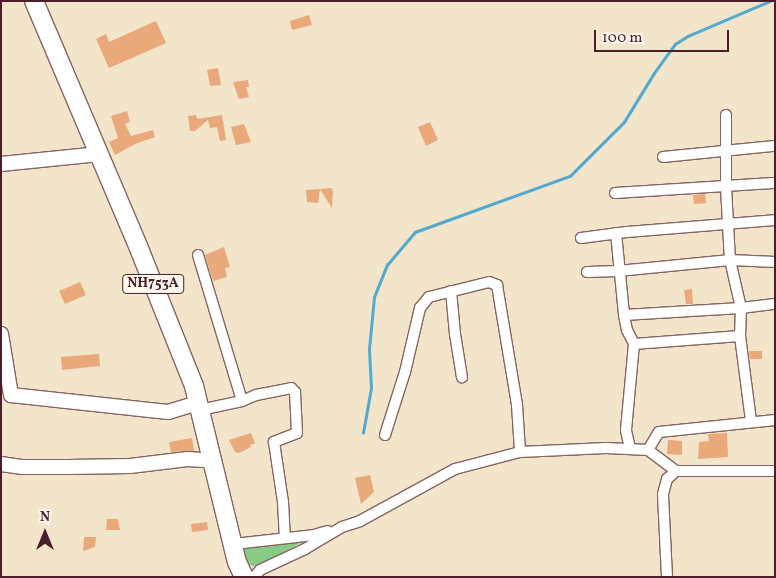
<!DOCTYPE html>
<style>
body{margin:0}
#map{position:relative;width:776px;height:578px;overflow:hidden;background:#f2e5ca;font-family:Vollkorn,serif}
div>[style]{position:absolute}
.green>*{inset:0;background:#88cb84}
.stream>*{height:2.5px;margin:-1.25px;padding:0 1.25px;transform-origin:1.25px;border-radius:1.25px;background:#53a9cf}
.building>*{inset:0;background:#e9a97b}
.roads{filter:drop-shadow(1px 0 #856463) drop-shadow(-1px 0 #856463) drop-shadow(0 1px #856463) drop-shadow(0 -1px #856463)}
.street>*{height:10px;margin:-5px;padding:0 5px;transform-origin:5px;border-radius:5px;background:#fff}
.secondary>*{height:14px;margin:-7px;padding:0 7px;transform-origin:7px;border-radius:7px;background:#fff}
.highway>*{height:18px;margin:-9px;padding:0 9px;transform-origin:9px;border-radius:9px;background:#fff}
span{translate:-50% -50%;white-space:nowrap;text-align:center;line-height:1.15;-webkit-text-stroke:4.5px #fbf7ec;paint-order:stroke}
.shield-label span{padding:1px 4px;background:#fbf7ec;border:1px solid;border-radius:4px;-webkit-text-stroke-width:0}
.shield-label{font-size:14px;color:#4a1f2b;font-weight:700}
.frame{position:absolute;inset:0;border:2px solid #4a1f2b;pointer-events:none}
.north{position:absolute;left:20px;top:508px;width:50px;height:50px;-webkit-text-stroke:4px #fbf7ec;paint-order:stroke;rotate:0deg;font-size:14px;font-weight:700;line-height:20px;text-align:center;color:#4a1f2b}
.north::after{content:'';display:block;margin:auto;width:18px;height:22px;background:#4a1f2b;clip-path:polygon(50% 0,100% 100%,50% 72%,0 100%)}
.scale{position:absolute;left:594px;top:30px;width:135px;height:22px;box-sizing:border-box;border:2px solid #4a1f2b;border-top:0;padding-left:6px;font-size:15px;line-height:18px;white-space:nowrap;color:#4a1f2b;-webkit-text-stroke:4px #fbf7ec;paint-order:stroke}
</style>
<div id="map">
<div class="green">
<div style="clip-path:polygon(308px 539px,256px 567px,248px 564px,244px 555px,243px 549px,249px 544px)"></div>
</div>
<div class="stream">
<div style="left:363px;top:433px;width:46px;rotate:-79.9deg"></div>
<div style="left:371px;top:388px;width:39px;rotate:-93deg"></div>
<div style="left:369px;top:349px;width:52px;rotate:-84.5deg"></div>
<div style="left:374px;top:297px;width:35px;rotate:-68deg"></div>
<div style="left:387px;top:265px;width:43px;rotate:-49.7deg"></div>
<div style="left:415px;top:232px;width:165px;rotate:-19.9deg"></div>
<div style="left:570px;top:176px;width:76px;rotate:-45deg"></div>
<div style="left:624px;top:122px;width:57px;rotate:-58.5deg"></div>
<div style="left:654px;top:73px;width:36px;rotate:-54deg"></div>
<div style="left:675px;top:44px;width:15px;rotate:-32deg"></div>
<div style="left:688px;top:36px;width:89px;rotate:-23.1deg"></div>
</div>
<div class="building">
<div style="clip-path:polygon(309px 15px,312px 25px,292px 30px,290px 21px)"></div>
<div style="clip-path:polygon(156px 21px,166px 43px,109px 68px,96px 39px,106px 34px,109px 42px)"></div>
<div style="clip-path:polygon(218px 68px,221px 85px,210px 86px,207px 70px)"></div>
<div style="clip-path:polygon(248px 80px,249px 87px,246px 87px,249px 97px,239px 99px,233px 82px)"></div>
<div style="clip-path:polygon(127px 111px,130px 122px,125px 124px,131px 136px,153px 130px,155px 137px,135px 144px,115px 155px,109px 142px,118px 138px,111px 116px)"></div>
<div style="clip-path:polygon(196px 115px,197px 119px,222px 115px,226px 140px,220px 141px,217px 127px,210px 128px,208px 120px,195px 131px,190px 131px,188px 116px)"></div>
<div style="clip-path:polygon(430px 122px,438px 140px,426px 146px,418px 127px)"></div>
<div style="clip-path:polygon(244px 124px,251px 142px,236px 145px,231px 127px)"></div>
<div style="clip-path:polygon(331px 188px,333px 191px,332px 208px,320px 189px)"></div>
<div style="clip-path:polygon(320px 189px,318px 203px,307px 202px,306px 190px)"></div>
<div style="clip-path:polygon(705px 194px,706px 203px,694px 204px,693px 195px)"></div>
<div style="clip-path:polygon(224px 247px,230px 267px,225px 268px,227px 277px,213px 281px,205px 255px)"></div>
<div style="clip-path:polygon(80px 282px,86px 295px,65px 304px,59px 291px)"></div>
<div style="clip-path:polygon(692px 289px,693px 304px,686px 304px,684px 290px)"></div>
<div style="clip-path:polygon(749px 351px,762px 351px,762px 359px,750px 359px)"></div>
<div style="clip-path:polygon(99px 354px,100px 366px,62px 370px,61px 357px)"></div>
<div style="clip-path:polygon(251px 433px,255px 443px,250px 445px,251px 447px,239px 453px,235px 452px,229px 440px)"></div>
<div style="clip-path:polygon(727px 433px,728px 457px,698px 459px,699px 442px,709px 441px,708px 434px)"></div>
<div style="clip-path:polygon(192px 438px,194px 451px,171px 452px,169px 442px)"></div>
<div style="clip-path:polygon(668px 440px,682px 441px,682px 455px,667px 454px)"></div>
<div style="clip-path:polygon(370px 475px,374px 492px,361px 504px,355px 478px)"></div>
<div style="clip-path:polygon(107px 519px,118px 519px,120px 530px,106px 530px)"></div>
<div style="clip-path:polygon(207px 522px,208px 530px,192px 532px,191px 524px)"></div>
<div style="clip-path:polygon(84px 537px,96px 537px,95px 547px,83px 551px)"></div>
</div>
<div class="roads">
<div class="street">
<div style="left:726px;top:115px;width:72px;rotate:90deg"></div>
<div style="left:726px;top:187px;width:73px;rotate:86.9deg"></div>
<div style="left:730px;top:260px;width:49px;rotate:77.1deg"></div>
<div style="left:741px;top:308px;width:28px;rotate:92deg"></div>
<div style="left:740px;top:336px;width:86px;rotate:82.6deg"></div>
<div style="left:663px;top:157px;width:112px;rotate:-5.7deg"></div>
<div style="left:615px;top:193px;width:158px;rotate:-3.6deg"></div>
<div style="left:616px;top:233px;width:82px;rotate:84.4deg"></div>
<div style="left:624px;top:315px;width:15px;rotate:79deg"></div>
<div style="left:627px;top:330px;width:16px;rotate:63deg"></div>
<div style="left:581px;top:238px;width:46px;rotate:-7.4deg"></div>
<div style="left:627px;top:232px;width:148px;rotate:-4.6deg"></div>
<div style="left:198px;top:255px;width:152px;rotate:73.2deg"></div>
<div style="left:587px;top:272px;width:31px;rotate:-2deg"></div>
<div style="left:618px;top:271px;width:113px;rotate:-5.6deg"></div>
<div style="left:730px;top:260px;width:45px;rotate:2.5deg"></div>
<div style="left:451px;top:291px;width:43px;rotate:84.7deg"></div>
<div style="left:455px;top:334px;width:44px;rotate:80.8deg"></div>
<div style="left:624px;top:315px;width:117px;rotate:-3.4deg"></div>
<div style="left:741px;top:308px;width:34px;rotate:-7deg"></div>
<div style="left:200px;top:410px;width:43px;rotate:-12.1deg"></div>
<div style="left:242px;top:401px;width:15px;rotate:-23deg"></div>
<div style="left:256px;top:395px;width:36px;rotate:-11deg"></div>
<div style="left:291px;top:388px;width:6px;rotate:45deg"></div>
<div style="left:295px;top:392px;width:41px;rotate:87.2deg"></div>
<div style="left:297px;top:433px;width:25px;rotate:159deg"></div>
<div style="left:274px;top:442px;width:61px;rotate:81.5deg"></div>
<div style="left:283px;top:502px;width:36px;rotate:87deg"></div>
<div style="left:385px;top:435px;width:66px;rotate:-72.4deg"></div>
<div style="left:405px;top:372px;width:66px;rotate:-76.8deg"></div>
<div style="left:420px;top:308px;width:14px;rotate:-51deg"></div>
<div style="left:429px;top:297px;width:62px;rotate:-14deg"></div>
<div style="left:489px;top:282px;width:9px;rotate:21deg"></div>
<div style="left:497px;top:285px;width:122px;rotate:80.5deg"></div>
<div style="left:517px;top:405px;width:47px;rotate:86.3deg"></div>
<div style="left:630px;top:448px;width:18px;rotate:-103deg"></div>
<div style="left:626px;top:430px;width:86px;rotate:-84.7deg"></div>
<div style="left:634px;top:344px;width:106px;rotate:-4.3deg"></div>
<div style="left:648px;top:450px;width:21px;rotate:-59deg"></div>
<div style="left:659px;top:432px;width:117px;rotate:-5.9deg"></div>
<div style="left:234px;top:544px;width:81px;rotate:-6.4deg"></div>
<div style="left:314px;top:535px;width:14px;rotate:-17deg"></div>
<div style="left:254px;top:577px;width:9px;rotate:-49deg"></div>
<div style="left:260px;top:570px;width:50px;rotate:-25deg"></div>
<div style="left:305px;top:549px;width:43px;rotate:-30.7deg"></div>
<div style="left:342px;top:527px;width:19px;rotate:-18deg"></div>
<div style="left:360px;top:521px;width:108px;rotate:-28.7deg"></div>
<div style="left:455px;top:469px;width:67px;rotate:-14.7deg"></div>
<div style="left:520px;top:452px;width:86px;rotate:-2.7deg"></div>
<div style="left:606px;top:448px;width:42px;rotate:2.7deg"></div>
<div style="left:648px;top:450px;width:35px;rotate:37deg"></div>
<div style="left:667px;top:577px;width:83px;rotate:-92.8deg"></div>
<div style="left:663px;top:494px;width:16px;rotate:-75deg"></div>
<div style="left:667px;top:479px;width:12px;rotate:-42deg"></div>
<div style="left:676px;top:471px;width:99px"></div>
</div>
<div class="secondary">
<div style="left:1px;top:164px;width:99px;rotate:-5.8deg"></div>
<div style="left:1px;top:334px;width:62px;rotate:80.7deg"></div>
<div style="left:11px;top:395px;width:158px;rotate:6.2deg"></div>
<div style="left:168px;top:412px;width:31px;rotate:-17deg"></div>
<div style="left:1px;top:464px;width:22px;rotate:8deg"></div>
<div style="left:23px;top:467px;width:45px"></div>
<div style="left:68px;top:467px;width:62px;rotate:-0.9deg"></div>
<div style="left:130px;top:466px;width:58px;rotate:-6.9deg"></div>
<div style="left:188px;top:459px;width:26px;rotate:4deg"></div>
</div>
<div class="highway">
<div style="left:34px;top:1px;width:266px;rotate:67deg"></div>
<div style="left:138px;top:246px;width:151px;rotate:68.2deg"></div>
<div style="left:194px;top:386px;width:181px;rotate:76.3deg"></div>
<div style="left:237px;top:562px;width:17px;rotate:65deg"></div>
</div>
</div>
<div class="shield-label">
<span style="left:153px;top:284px">NH753A</span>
</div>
<div class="frame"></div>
<div class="north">N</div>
<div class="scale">100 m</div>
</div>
